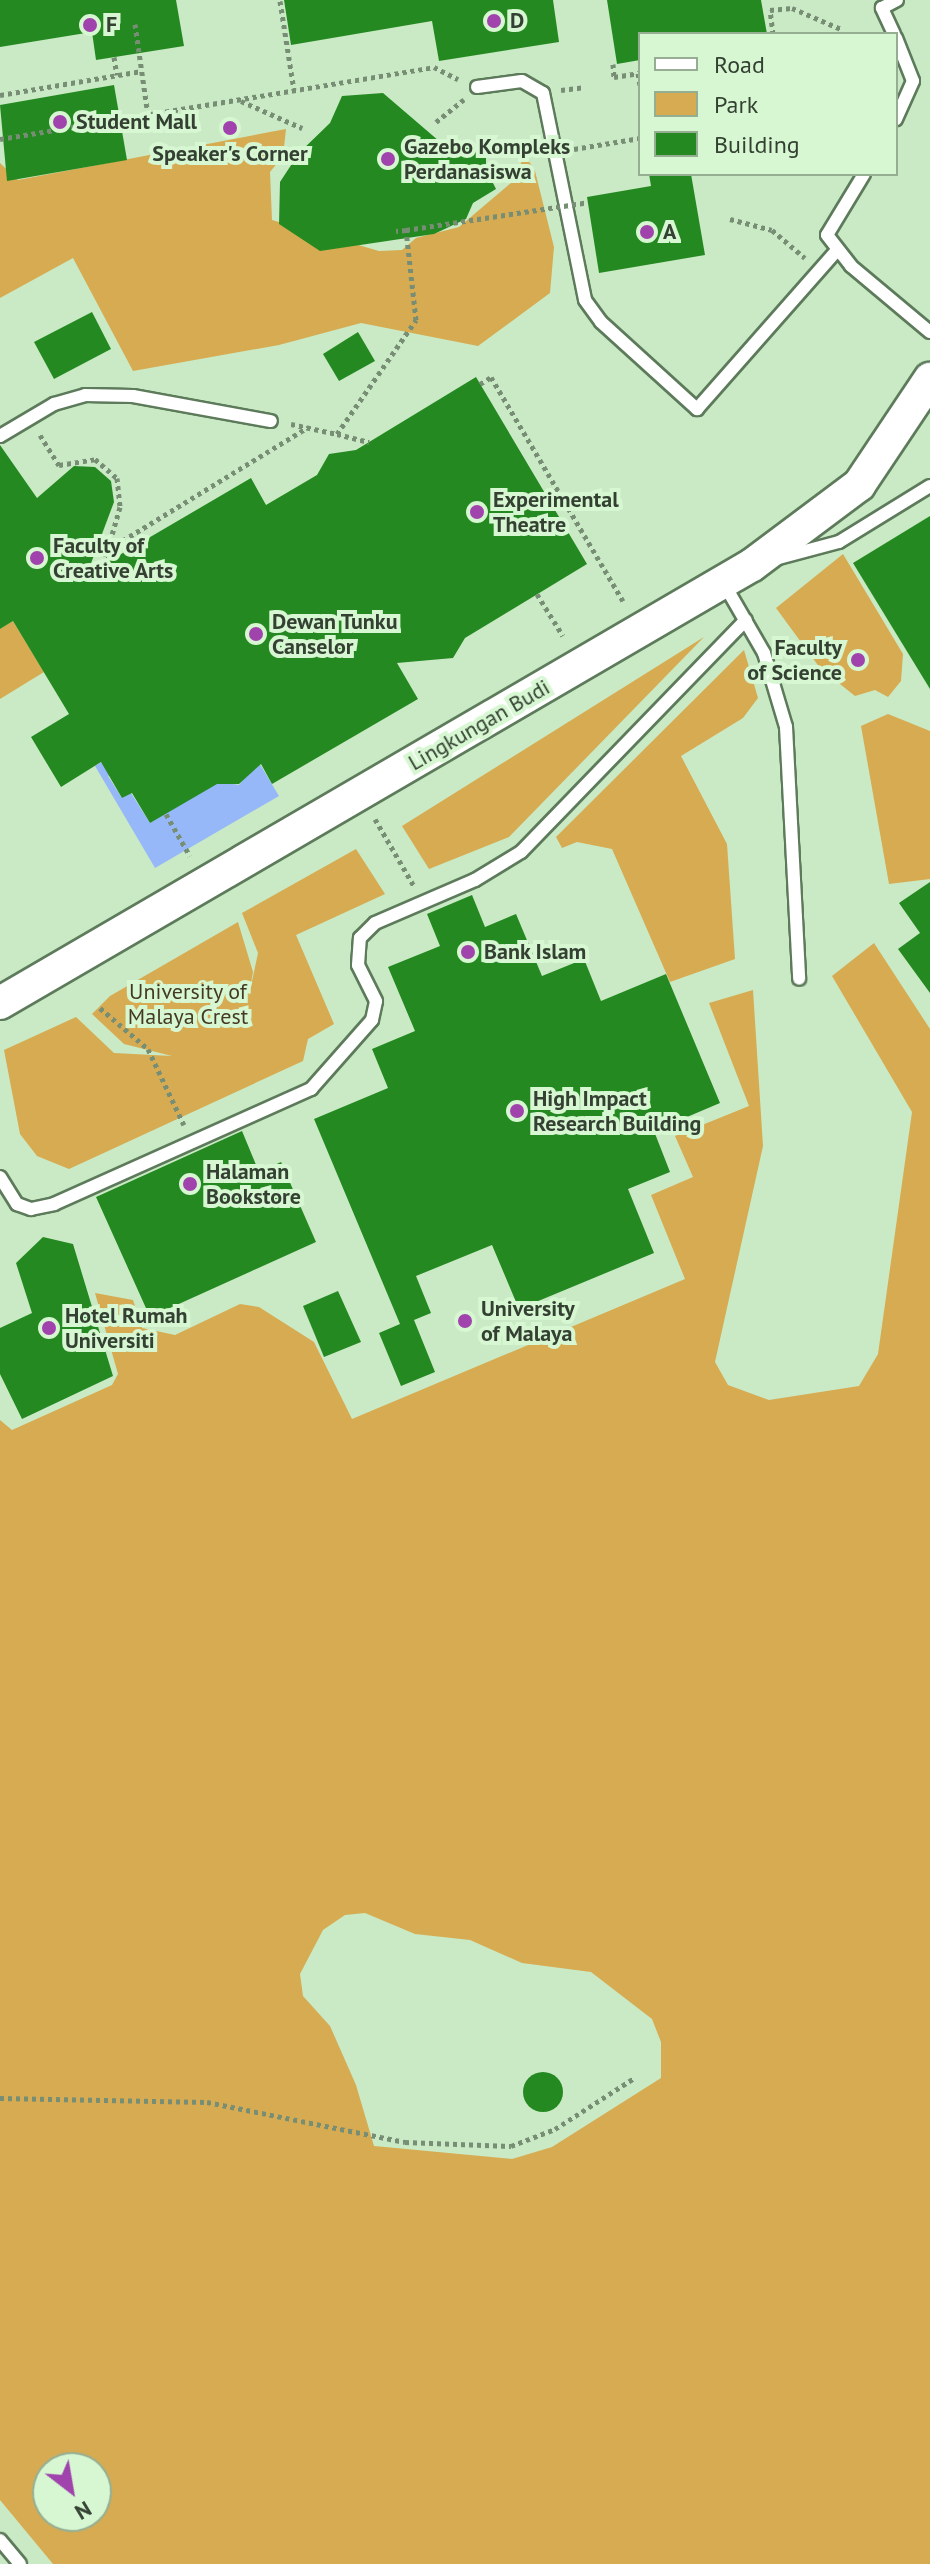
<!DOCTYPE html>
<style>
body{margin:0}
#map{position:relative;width:930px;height:2564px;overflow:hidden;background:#c9eac5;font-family:"PT Sans",sans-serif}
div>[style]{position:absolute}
.green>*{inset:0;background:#d7ab51}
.water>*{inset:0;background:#96b8f8}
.building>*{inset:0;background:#258921}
.round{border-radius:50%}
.path>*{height:5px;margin-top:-2.5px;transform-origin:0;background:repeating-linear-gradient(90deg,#778e75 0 4px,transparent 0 8px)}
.roads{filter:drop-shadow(2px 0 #5d7b5b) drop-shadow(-2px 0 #5d7b5b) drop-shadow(0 2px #5d7b5b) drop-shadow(0 -2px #5d7b5b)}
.service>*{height:12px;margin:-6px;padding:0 6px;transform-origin:6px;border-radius:6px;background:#fff}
.tertiary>*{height:32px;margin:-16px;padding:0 16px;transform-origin:16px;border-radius:16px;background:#fff}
.path-bridge>*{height:5px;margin-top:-2.5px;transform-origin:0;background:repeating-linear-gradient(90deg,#778e75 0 4px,transparent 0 8px)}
.dots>*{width:22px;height:22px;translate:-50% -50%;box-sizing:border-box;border:4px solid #d6f7d2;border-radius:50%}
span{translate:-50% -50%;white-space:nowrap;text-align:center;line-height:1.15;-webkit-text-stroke:8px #d6f7d2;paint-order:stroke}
.poi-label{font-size:22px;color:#344132;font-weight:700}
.left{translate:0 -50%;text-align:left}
.right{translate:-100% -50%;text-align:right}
.street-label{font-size:22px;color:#344132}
.park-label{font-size:22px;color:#453923}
.legend{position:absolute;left:638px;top:32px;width:260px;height:144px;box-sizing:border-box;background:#d6f7d2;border:2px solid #95ae92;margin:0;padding:10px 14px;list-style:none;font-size:24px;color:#344132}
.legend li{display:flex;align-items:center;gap:16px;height:40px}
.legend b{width:40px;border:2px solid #95ae92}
.north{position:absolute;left:32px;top:2452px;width:80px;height:80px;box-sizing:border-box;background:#d6f7d2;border:2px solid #95ae92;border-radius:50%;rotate:149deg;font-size:22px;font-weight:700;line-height:32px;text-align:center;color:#344132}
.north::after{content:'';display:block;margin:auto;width:28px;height:36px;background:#a043ad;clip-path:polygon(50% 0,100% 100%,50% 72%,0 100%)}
</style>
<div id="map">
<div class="green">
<div style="clip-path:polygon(286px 129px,283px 156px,270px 172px,272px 220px,379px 251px,402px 250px,416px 238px,459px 227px,511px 183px,525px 155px,535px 171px,554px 247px,550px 293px,478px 346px,361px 323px,279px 345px,133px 371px,73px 258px,0 298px,0 163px,18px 180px)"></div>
<div style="clip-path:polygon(843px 554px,903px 654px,901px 681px,888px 697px,875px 690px,855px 696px,820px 668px,776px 608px)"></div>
<div style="clip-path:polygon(13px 621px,44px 672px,0 699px,0 629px)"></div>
<div style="clip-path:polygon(704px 637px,509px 837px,429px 869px,402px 826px)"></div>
<div style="clip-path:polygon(744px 650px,758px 698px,743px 718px,681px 756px,727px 844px,735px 959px,670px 982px,612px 849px,577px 842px,562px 848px,556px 837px)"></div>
<div style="clip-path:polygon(888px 714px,930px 731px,930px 879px,889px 884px,861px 726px)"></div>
<div style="clip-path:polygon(356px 849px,385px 894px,296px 935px,334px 1024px,308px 1039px,303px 1061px,69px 1169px,37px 1156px,20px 1134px,4px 1050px,76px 1017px,114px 1053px,172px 1056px,124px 1044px,92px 1014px,110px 996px,238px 922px,253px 972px,248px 1000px,258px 953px,242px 913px)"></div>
<div style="clip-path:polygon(evenodd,874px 943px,930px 1029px,930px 2564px,53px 2564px,0 2500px,0 1420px,12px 1430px,112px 1385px,118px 1374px,95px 1293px,133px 1300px,142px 1328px,175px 1335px,240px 1304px,259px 1307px,314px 1342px,352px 1419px,685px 1279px,651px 1195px,693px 1177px,675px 1136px,749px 1106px,709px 1003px,753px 990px,763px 1146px,715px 1362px,728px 1385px,769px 1400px,859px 1386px,878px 1354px,912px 1112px,832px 976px,874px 943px,365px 1913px,415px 1934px,470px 1940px,522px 1963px,591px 1972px,652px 2019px,661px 2042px,661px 2078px,552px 2147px,512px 2159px,374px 2146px,356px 2085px,330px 2026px,303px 1996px,300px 1974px,323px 1930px,345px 1915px,365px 1913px,874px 943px,48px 2468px,96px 2468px,96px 2516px,48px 2516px,48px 2468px)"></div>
</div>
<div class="water">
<div style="clip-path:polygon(110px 757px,117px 770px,108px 776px,122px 798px,131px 793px,150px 823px,215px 781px,239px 785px,258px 761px,279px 796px,155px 868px,95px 766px)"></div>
</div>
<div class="building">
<div style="clip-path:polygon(0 0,176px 0,184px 46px,96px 60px,92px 32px,0 47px)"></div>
<div style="clip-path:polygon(284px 0,553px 0,559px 42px,439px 61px,432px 21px,291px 45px)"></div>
<div style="clip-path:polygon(607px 0,761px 0,767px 34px,640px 34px,640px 60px,617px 64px)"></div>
<div style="clip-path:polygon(114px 85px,127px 160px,7px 181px,0 105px)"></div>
<div style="clip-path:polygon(383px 93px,453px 153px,451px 140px,486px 150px,486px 169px,496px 189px,473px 203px,466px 219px,434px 234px,320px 251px,279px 224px,280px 182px,299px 153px,330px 123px,342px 96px)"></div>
<div style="clip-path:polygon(649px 174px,691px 174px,705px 255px,599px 273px,587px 197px,651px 186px)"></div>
<div style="clip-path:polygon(92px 312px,111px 349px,54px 379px,34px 342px)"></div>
<div style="clip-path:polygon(358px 332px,375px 361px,339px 381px,323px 354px)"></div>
<div style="clip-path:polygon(476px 377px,587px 564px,465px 638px,453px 658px,397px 663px,418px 699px,272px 784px,261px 764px,239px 784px,217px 784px,150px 823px,132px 793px,122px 798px,101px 762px,61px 787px,31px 737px,69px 714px,13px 621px,0 629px,0 445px,37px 498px,74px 466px,95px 467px,111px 481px,114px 502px,87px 574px,251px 478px,266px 505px,317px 475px,329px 454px,356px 450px)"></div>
<div style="clip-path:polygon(930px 516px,930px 689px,853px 563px)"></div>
<div style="clip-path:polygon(930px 882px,930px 993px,898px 949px,920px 933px,899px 903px)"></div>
<div style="clip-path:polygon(472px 895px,485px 927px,516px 914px,542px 976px,584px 959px,601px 1001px,666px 974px,720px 1103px,654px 1131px,670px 1172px,628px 1189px,654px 1253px,519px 1309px,492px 1245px,416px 1276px,431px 1313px,414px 1320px,435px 1372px,401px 1386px,379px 1333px,400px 1324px,314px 1119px,388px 1088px,372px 1049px,415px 1031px,388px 967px,440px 946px,427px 914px)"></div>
<div style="clip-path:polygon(242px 1131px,259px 1172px,281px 1162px,316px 1242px,150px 1317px,96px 1197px)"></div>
<div style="clip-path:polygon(43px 1237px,73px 1244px,113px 1376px,22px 1419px,0 1374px,0 1328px,32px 1313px,16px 1263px)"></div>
<div style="clip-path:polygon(338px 1291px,361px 1342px,324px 1357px,303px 1306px)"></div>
<div class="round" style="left:523px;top:2072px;width:40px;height:40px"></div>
</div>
<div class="path">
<div style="left:280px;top:1px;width:90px;rotate:81.1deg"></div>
<div style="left:135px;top:24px;width:92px;rotate:81.9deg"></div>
<div style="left:773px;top:34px;width:24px;rotate:-97deg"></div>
<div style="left:770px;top:10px;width:22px;rotate:-5deg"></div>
<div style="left:792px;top:8px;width:53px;rotate:23.2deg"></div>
<div style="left:114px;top:57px;width:18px;rotate:81deg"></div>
<div style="left:613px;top:64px;width:13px;rotate:86deg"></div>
<div style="left:614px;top:77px;width:26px;rotate:-9deg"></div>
<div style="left:638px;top:73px;width:12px;rotate:81deg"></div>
<div style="left:561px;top:90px;width:23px;rotate:-7deg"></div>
<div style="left:0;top:95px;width:144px;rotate:-9.6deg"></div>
<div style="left:241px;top:101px;width:67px;rotate:23.9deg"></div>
<div style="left:436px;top:122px;width:36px;rotate:-39deg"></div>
<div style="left:0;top:139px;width:440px;rotate:-9.4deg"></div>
<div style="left:434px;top:67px;width:27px;rotate:27deg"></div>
<div style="left:574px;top:149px;width:67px;rotate:-9.5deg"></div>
<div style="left:730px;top:219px;width:43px;rotate:14.7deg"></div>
<div style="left:772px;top:230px;width:43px;rotate:40.3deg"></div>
<div style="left:480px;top:384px;width:13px;rotate:-32deg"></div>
<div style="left:491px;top:377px;width:260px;rotate:59.5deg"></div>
<div style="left:291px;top:424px;width:47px;rotate:12.3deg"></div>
<div style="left:337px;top:434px;width:139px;rotate:-55.3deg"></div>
<div style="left:416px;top:320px;width:91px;rotate:-96.3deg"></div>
<div style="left:406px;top:230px;width:10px;rotate:174deg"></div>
<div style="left:337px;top:434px;width:33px;rotate:14deg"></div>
<div style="left:40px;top:435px;width:36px;rotate:58deg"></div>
<div style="left:59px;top:465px;width:36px;rotate:-9deg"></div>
<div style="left:95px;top:459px;width:29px;rotate:41deg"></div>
<div style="left:117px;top:478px;width:29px;rotate:84deg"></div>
<div style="left:120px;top:507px;width:61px;rotate:106.1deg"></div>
<div style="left:109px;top:549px;width:233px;rotate:-31.5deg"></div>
<div style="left:537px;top:594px;width:49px;rotate:58.2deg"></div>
<div style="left:166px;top:814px;width:48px;rotate:60.3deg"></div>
<div style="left:375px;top:819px;width:78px;rotate:59.8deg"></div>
<div style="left:100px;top:1008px;width:63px;rotate:40.5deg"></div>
<div style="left:148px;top:1049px;width:84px;rotate:64.7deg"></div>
<div style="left:0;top:2098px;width:207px;rotate:1.1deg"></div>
<div style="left:207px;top:2102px;width:202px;rotate:11.4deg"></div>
<div style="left:405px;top:2142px;width:106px;rotate:2.2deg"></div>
<div style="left:511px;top:2146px;width:47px;rotate:-21.1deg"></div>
<div style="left:555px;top:2129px;width:94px;rotate:-32.8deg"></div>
</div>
<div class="roads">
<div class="service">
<div style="left:894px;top:34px;width:29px;rotate:-115deg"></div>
<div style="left:882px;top:8px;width:17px;rotate:-28deg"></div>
<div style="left:896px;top:38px;width:46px;rotate:68.4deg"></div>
<div style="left:913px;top:81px;width:42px;rotate:114.1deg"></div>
<div style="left:477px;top:87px;width:45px;rotate:-7.6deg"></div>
<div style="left:522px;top:81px;width:24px;rotate:30deg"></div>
<div style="left:543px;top:93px;width:211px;rotate:78.5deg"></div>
<div style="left:585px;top:300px;width:27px;rotate:54deg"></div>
<div style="left:601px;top:322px;width:130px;rotate:42.2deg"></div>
<div style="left:697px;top:409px;width:212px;rotate:-48.6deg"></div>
<div style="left:864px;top:174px;width:71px;rotate:121.2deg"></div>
<div style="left:827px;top:235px;width:39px;rotate:52deg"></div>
<div style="left:851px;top:266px;width:103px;rotate:39.9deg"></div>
<div style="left:0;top:436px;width:63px;rotate:-30.7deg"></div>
<div style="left:54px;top:404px;width:32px;rotate:-16deg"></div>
<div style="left:85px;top:395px;width:48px;rotate:1.2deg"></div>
<div style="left:133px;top:396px;width:140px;rotate:10.3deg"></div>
<div style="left:775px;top:559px;width:66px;rotate:-14.9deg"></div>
<div style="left:839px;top:542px;width:107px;rotate:-31.6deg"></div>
<div style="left:723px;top:582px;width:82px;rotate:60deg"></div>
<div style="left:764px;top:653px;width:77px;rotate:73.4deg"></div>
<div style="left:786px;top:727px;width:252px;rotate:87deg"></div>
<div style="left:0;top:1177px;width:32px;rotate:58deg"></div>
<div style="left:17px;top:1204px;width:15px;rotate:20deg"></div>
<div style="left:31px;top:1209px;width:24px;rotate:-12deg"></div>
<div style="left:54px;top:1204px;width:282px;rotate:-24.1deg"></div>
<div style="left:311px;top:1089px;width:92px;rotate:-48.5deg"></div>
<div style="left:372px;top:1020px;width:19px;rotate:-78deg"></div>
<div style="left:376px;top:1001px;width:40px;rotate:-116.6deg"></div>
<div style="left:358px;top:965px;width:27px;rotate:-86deg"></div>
<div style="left:360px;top:938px;width:21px;rotate:-45deg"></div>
<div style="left:375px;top:923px;width:109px;rotate:-23.3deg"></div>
<div style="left:475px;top:880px;width:54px;rotate:-31.3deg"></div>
<div style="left:521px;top:852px;width:323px;rotate:-45.9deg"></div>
<div style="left:0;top:2540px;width:31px;rotate:50deg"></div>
</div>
<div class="tertiary">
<div style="left:0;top:1003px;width:870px;rotate:-30.22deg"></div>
<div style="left:752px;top:565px;width:134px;rotate:-36.8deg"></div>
<div style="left:859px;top:485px;width:128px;rotate:-56.2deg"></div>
</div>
</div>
<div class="path-bridge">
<div style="left:406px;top:230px;width:184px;rotate:-8.7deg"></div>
</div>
<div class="dots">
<div style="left:494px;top:21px;background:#a043ad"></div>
<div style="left:90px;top:25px;background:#a043ad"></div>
<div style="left:60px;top:122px;background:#a043ad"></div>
<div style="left:230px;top:128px;background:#a043ad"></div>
<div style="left:388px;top:159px;background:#a043ad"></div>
<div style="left:647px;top:232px;background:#a043ad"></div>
<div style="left:477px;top:512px;background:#a043ad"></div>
<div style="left:37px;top:558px;background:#a043ad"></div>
<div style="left:256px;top:634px;background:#a043ad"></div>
<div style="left:858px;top:660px;background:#a043ad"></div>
<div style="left:468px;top:952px;background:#a043ad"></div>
<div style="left:517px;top:1111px;background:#a043ad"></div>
<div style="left:190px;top:1184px;background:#a043ad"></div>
<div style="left:465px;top:1321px;background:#a043ad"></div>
<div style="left:49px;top:1328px;background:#a043ad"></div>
</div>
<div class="poi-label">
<span class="left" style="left:510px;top:21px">D</span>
<span class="left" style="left:106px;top:25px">F</span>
<span class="left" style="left:76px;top:122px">Student Mall</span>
<span class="left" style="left:404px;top:159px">Gazebo Kompleks<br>Perdanasiswa</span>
<span style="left:230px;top:154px">Speaker's Corner</span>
<span class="left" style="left:663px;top:232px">A</span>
<span class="left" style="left:493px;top:512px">Experimental<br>Theatre</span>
<span class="left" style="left:53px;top:558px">Faculty of<br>Creative Arts</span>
<span class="left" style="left:272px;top:634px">Dewan Tunku<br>Canselor</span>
<span class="right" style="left:842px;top:660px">Faculty<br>of Science</span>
<span class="left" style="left:484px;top:952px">Bank Islam</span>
<span class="left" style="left:533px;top:1111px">High Impact<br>Research Building</span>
<span class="left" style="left:206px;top:1184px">Halaman<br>Bookstore</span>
<span class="left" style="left:481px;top:1321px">University<br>of Malaya</span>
<span class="left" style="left:65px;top:1328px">Hotel Rumah<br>Universiti</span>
</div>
<div class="street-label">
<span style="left:479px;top:725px;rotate:-30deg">Lingkungan Budi</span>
</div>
<div class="park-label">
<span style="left:188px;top:1004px">University of<br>Malaya Crest</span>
</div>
<ul class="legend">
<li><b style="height:10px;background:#fff"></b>Road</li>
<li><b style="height:22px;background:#d7ab51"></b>Park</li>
<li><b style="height:22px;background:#258921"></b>Building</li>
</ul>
<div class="north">N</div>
</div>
